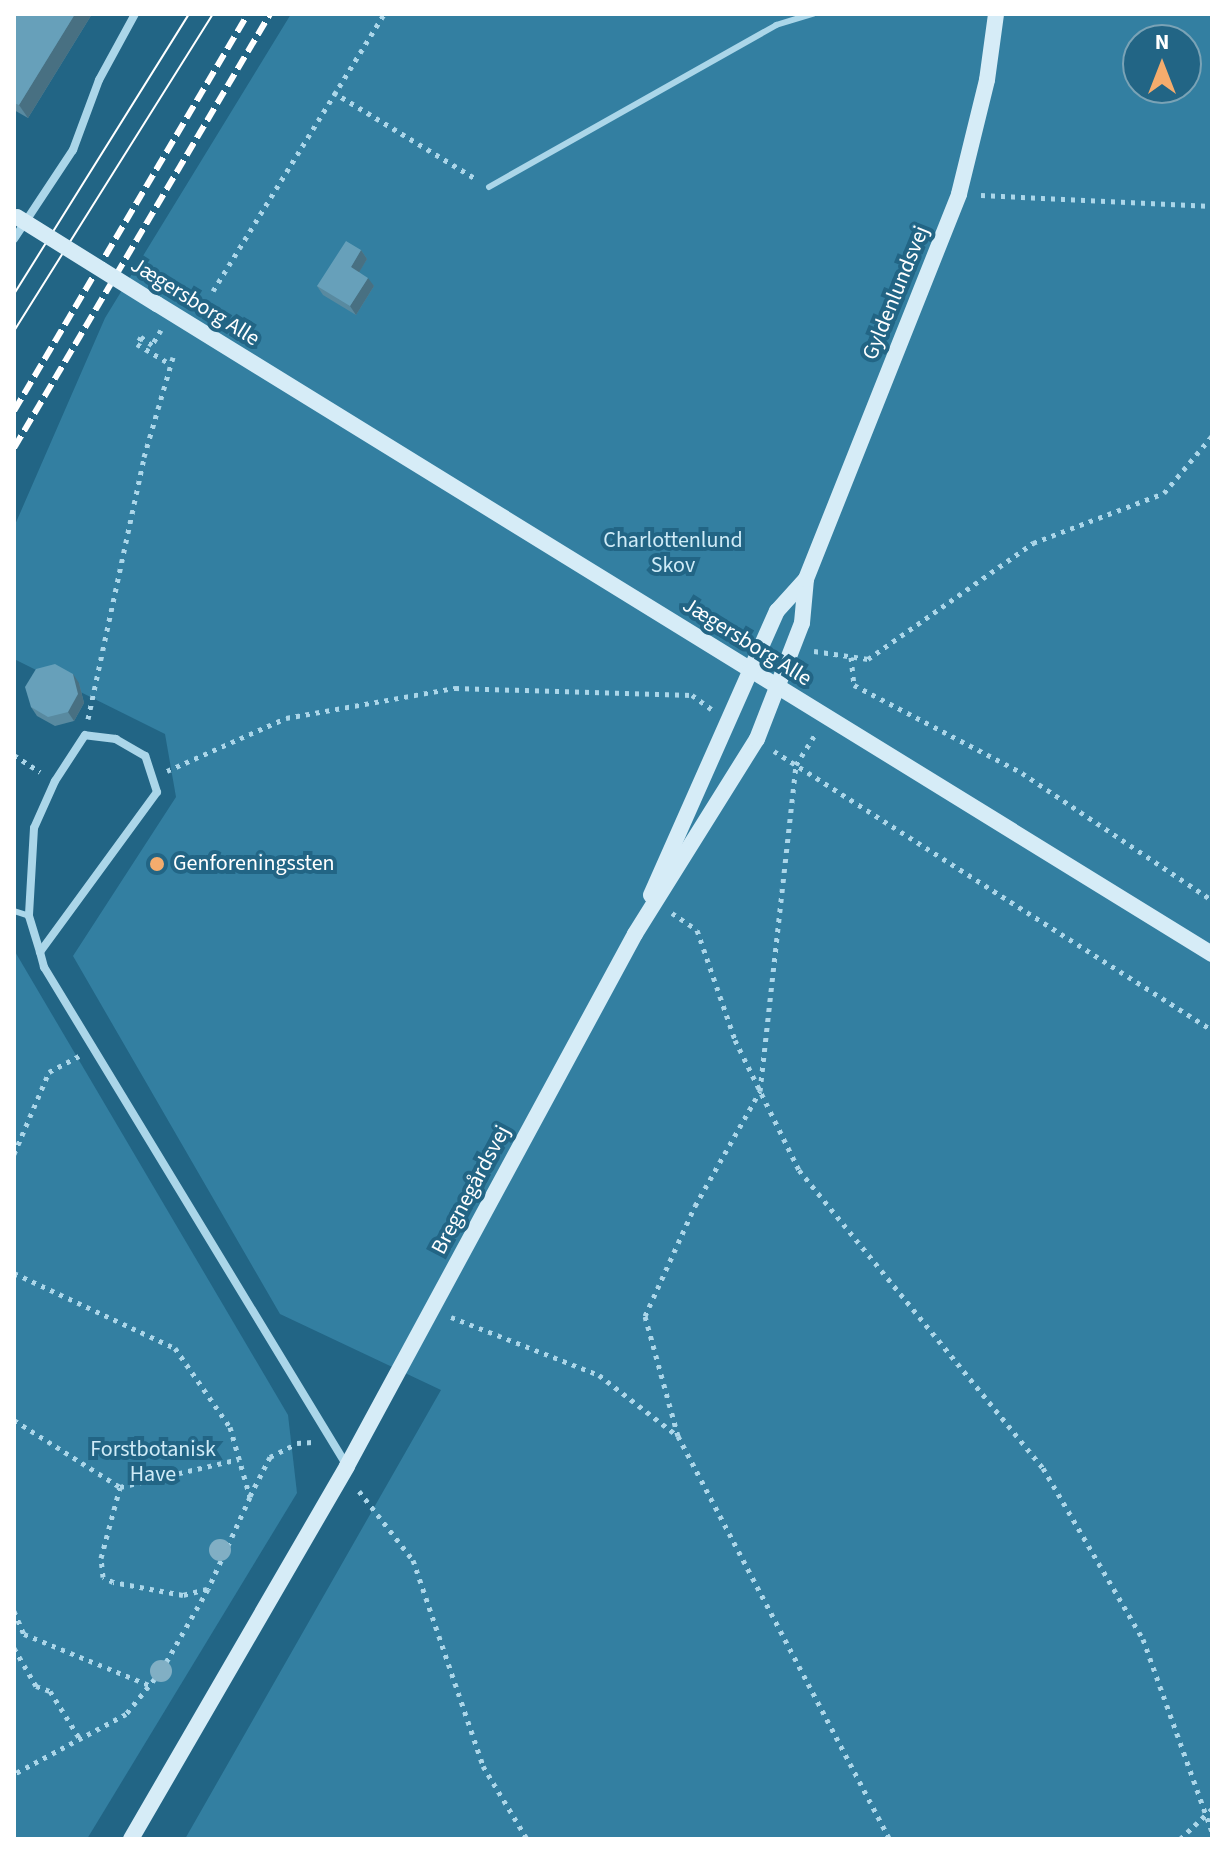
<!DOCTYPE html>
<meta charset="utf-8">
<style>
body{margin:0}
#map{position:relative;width:1226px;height:1853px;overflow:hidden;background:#226585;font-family:"Source Sans 3",sans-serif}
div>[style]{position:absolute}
.green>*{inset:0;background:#337fa1}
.path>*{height:5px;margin-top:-2.5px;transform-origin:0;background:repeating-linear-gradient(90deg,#abd6e9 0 4px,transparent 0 10px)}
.lane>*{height:6px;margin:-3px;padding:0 3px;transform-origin:3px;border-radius:3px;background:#abd6e9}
.street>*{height:8px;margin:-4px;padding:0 4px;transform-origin:4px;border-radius:4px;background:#abd6e9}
.secondary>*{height:16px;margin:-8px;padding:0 8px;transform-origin:8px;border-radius:8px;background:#d6ecf7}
.tram>*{height:2px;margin:-1px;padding:0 1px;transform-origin:1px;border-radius:1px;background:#fff}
.rail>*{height:6px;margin-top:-3px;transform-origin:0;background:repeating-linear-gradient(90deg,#fff 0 14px,transparent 0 20px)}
.secondary-bridge>*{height:16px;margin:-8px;padding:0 8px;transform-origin:8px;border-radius:8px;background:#d6ecf7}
.trees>*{width:22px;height:22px;margin:-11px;border-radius:50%;background:#81afc4}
.wall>*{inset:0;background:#598aa0}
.shaded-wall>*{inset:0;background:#487082}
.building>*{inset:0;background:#67a0ba}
.dots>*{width:22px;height:22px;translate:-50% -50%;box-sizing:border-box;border:4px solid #226585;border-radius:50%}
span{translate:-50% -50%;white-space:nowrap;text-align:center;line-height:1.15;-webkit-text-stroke:8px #226585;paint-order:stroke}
.street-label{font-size:22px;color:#fff}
.park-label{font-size:22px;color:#cfebf7}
.poi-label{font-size:22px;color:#fff}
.left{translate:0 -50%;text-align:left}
.frame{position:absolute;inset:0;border:16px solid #fff;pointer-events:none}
.north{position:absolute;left:1122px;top:24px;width:80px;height:80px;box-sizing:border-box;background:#226585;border:2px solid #7aa3b6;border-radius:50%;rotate:0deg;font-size:22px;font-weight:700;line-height:32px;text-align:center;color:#fff}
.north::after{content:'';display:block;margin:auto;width:28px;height:36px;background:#f4ac6d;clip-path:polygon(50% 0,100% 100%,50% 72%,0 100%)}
</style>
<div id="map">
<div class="green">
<div style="clip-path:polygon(evenodd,291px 14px,1212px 14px,1212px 1839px,185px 1839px,441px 1390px,280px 1314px,73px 956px,176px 797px,165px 734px,14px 659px,14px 527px,105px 318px,291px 14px,1138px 40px,1186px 40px,1186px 88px,1138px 88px,1138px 40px)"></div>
<div style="clip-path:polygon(14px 950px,288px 1415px,297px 1493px,87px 1839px,14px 1839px)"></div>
</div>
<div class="path">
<div style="left:333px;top:92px;width:167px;rotate:31.3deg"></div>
<div style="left:981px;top:195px;width:231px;rotate:2.7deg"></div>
<div style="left:213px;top:291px;width:326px;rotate:-58.3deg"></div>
<div style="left:161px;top:330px;width:17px;rotate:121deg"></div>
<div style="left:152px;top:345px;width:14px;rotate:-144deg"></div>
<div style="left:141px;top:337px;width:8px;rotate:120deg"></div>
<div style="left:137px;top:344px;width:37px;rotate:31deg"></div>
<div style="left:814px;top:651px;width:55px;rotate:8.4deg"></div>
<div style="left:868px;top:659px;width:202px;rotate:-35.1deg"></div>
<div style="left:1033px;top:543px;width:140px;rotate:-20.9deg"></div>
<div style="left:1164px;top:493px;width:75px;rotate:-49.9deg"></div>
<div style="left:851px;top:657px;width:28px;rotate:84deg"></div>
<div style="left:854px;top:685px;width:190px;rotate:27.6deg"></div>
<div style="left:1022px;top:773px;width:229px;rotate:33.8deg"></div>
<div style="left:88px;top:719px;width:268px;rotate:-77.9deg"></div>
<div style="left:144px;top:457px;width:104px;rotate:-73.8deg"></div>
<div style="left:774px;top:751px;width:519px;rotate:32.5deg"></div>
<div style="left:14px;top:755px;width:31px;rotate:33deg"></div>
<div style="left:167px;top:771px;width:130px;rotate:-24deg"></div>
<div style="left:286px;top:718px;width:172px;rotate:-10.1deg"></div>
<div style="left:455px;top:688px;width:237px;rotate:1.7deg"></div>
<div style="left:692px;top:695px;width:24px;rotate:36deg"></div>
<div style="left:672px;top:913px;width:30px;rotate:34deg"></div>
<div style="left:697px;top:930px;width:116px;rotate:70.9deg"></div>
<div style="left:735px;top:1040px;width:145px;rotate:63.8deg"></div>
<div style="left:799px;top:1170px;width:385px;rotate:50.7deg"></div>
<div style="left:1043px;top:1468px;width:198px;rotate:59.7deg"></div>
<div style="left:1143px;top:1639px;width:205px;rotate:70.3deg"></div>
<div style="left:14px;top:1154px;width:89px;rotate:-66.9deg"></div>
<div style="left:49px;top:1072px;width:34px;rotate:-28deg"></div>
<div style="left:14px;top:1273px;width:178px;rotate:25deg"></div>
<div style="left:175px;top:1348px;width:96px;rotate:55.2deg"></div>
<div style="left:230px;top:1427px;width:73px;rotate:74.1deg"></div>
<div style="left:250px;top:1497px;width:101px;rotate:114.5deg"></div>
<div style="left:208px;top:1589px;width:95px;rotate:119.8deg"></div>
<div style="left:161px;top:1671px;width:55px;rotate:129.1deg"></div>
<div style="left:126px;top:1714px;width:127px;rotate:151.8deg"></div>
<div style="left:451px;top:1317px;width:159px;rotate:21.4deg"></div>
<div style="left:599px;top:1375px;width:100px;rotate:37.7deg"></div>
<div style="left:678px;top:1436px;width:455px;rotate:62.3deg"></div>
<div style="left:14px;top:1420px;width:125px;rotate:32.3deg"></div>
<div style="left:678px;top:1436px;width:124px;rotate:-105.4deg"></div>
<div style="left:645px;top:1316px;width:121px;rotate:-65.6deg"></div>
<div style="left:695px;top:1206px;width:132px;rotate:-60.5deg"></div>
<div style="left:760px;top:1091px;width:328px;rotate:-83.7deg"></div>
<div style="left:796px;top:765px;width:36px;rotate:-58deg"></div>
<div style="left:359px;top:1491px;width:88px;rotate:52deg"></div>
<div style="left:413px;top:1560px;width:218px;rotate:71.2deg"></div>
<div style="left:483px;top:1766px;width:85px;rotate:58.9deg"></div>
<div style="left:250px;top:1496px;width:44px;rotate:-62.9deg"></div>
<div style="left:270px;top:1457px;width:30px;rotate:-27deg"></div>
<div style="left:297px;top:1443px;width:16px;rotate:-4deg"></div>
<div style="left:207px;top:1589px;width:25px;rotate:166deg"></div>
<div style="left:183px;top:1595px;width:71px;rotate:-169.5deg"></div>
<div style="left:113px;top:1582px;width:11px;rotate:-153deg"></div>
<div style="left:103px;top:1577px;width:19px;rotate:-96deg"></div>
<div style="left:101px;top:1558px;width:73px;rotate:-75deg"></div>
<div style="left:120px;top:1487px;width:122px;rotate:-13.2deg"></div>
<div style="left:14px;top:1611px;width:25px;rotate:67deg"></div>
<div style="left:24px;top:1634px;width:135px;rotate:22.2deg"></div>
<div style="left:14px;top:1648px;width:44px;rotate:59.9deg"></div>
<div style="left:36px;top:1686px;width:15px;rotate:20deg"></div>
<div style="left:50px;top:1691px;width:57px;rotate:58deg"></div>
<div style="left:1180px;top:1839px;width:44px;rotate:-43.2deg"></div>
</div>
<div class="lane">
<div style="left:489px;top:187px;width:330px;rotate:-29.4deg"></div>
<div style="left:776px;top:25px;width:39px;rotate:-17deg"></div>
<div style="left:14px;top:911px;width:16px;rotate:18deg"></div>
</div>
<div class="street">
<div style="left:14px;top:239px;width:107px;rotate:-56.5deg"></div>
<div style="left:73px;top:150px;width:75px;rotate:-69.6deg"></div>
<div style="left:99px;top:80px;width:75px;rotate:-61.4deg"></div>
<div style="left:40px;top:952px;width:198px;rotate:-53.8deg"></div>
<div style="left:157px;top:792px;width:38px;rotate:-108deg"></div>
<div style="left:145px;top:756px;width:34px;rotate:-150deg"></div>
<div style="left:116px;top:739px;width:31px;rotate:-173deg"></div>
<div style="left:85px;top:735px;width:55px;rotate:123.1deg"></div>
<div style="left:55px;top:781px;width:51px;rotate:114.1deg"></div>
<div style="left:34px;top:828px;width:88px;rotate:93.3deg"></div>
<div style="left:29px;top:916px;width:38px;rotate:73deg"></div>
<div style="left:40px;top:952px;width:16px;rotate:75deg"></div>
<div style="left:44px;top:967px;width:584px;rotate:58.73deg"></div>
</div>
<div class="secondary">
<div style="left:157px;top:304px;width:1239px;rotate:31.64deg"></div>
<div style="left:651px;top:895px;width:311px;rotate:-66.1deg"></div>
<div style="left:777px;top:611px;width:43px;rotate:-47.8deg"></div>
<div style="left:131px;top:1839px;width:431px;rotate:-59.9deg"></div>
<div style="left:347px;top:1466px;width:605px;rotate:-61.57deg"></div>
<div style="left:635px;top:934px;width:230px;rotate:-58deg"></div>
<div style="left:757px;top:739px;width:124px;rotate:-68.8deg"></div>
<div style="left:802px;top:623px;width:44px;rotate:-84.8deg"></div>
<div style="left:806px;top:579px;width:414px;rotate:-68.3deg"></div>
<div style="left:959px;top:194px;width:117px;rotate:-76.2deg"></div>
<div style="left:987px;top:80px;width:67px;rotate:-82.2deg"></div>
</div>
<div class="tram">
<div style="left:14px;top:294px;width:330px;rotate:-58deg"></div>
<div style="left:14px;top:331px;width:374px;rotate:-57.9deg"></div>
</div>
<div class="rail">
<div style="left:14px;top:411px;width:461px;rotate:-59.5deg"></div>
<div style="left:14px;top:448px;width:504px;rotate:-59.47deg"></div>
</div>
<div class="secondary-bridge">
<div style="left:17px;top:217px;width:165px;rotate:31.9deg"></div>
</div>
<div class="trees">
<div style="left:220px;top:1550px"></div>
<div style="left:161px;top:1671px"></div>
</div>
<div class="wall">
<div style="clip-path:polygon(14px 14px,92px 14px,28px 118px,14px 110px)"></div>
<div style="clip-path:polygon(361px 250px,367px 259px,359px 272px,374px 286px,356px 315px,323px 295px,317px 286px)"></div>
<div style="clip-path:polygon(79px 683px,84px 703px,74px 721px,55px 726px,37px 716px,31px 707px)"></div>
</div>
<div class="shaded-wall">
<div style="clip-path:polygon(75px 14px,92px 14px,28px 118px,19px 105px)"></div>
<div style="clip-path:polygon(361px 250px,367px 259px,357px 276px,351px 267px)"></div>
<div style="clip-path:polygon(368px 278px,374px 286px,356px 315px,350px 306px)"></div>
<div style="clip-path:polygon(73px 674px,79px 683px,84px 703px,74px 721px,68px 712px)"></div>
</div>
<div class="building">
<div style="clip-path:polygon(14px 14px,75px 14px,19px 105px,14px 103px)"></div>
<div style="clip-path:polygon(346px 241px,361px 250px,351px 267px,368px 278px,350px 306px,317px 286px)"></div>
<div style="clip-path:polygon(55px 664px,73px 674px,78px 694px,68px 712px,48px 717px,31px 707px,25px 687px,36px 669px)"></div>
</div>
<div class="dots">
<div style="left:157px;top:864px;background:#f4ac6d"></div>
</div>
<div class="street-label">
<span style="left:896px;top:293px;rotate:-68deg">Gyldenlundsvej</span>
<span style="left:195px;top:302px;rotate:32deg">Jægersborg Alle</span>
<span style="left:747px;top:642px;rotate:32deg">Jægersborg Alle</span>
<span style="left:471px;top:1190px;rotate:-62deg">Bregnegårdsvej</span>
</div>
<div class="park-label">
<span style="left:673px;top:553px">Charlottenlund<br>Skov</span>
<span style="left:153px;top:1462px">Forstbotanisk<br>Have</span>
</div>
<div class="poi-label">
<span class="left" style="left:173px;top:864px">Genforeningssten</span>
</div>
<div class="frame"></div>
<div class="north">N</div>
</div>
